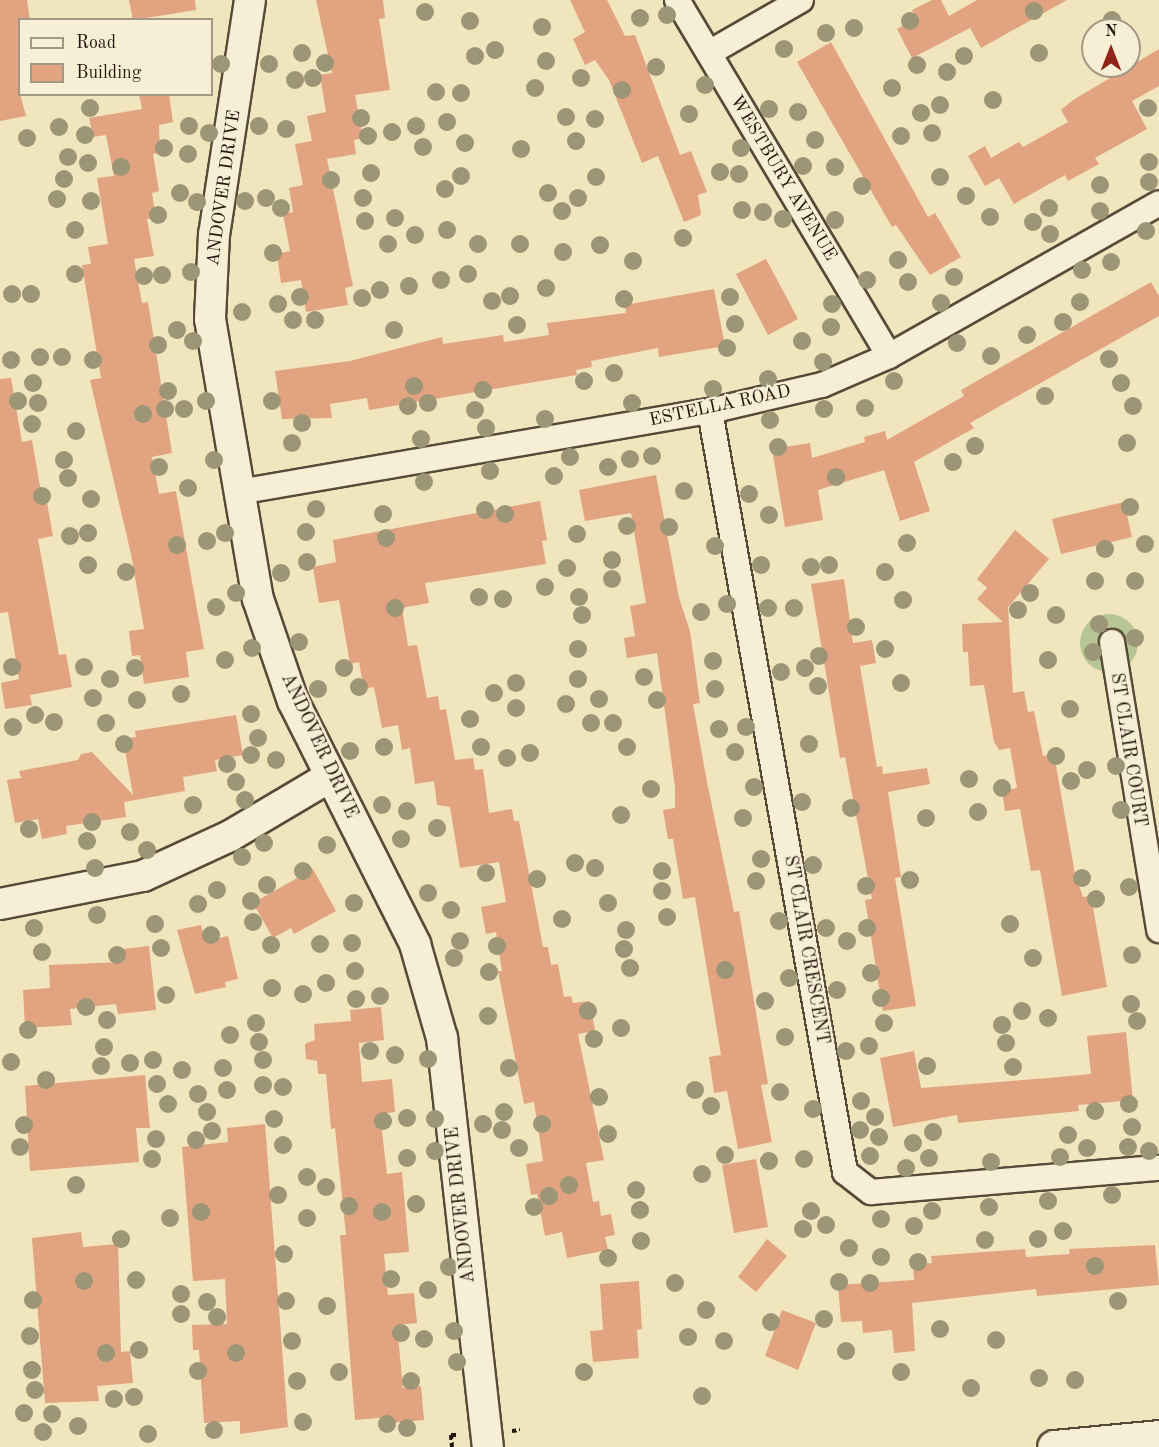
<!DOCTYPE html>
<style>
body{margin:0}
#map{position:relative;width:1159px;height:1447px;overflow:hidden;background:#f1e5be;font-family:"Old Standard TT",serif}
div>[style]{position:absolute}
.green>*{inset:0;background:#b7c594}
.round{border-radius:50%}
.building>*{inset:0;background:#e1a380}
.path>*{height:4px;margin-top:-2px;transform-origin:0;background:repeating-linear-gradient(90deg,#24160d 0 4.5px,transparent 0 7.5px)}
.roads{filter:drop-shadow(2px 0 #574a39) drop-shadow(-2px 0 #574a39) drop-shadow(0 2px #574a39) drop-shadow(0 -2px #574a39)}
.minor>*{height:24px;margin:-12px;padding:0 12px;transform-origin:12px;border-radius:12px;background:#f6eed5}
.tertiary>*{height:30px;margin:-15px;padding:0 15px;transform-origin:15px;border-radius:15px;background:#f6eed5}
.secondary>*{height:33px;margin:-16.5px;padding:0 16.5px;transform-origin:16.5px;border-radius:16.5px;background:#f6eed5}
.trees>*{width:18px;height:18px;margin:-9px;border-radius:50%;background:#9c9576}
span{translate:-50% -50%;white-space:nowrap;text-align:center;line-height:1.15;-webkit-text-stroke:4.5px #f6eed5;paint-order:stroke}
.street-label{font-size:18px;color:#24160d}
.legend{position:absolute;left:18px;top:18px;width:195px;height:78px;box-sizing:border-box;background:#f6eed5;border:2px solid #a29885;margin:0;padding:8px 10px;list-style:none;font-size:18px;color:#24160d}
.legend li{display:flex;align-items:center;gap:12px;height:30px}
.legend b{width:30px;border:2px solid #a29885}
.north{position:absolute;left:1081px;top:18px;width:60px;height:60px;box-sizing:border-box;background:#f6eed5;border:2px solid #a29885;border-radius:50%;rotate:0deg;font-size:16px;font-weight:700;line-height:24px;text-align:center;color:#24160d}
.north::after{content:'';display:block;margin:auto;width:21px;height:27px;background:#8f2418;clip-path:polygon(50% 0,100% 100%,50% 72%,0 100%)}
</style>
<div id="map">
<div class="green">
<div class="round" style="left:1080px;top:614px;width:58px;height:58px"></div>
</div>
<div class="building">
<div style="clip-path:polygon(0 0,27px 0,30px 20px,20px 20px,20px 94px,26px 116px,0 121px)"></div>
<div style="clip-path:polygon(129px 0,195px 0,196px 10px,133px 20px)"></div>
<div style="clip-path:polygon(316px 0,383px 0,385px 18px,379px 19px,390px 90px,355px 95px,363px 138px,354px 140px,356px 154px,327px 159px,353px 286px,345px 288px,348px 305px,306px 312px,301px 280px,281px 283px,277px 254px,290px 251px,283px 214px,293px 212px,289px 188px,303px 185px,295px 144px,312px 141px,307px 116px,326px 112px,320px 75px,332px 73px)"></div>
<div style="clip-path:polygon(570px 0,607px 0,625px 36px,635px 35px,680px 155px,691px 151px,707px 192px,698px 195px,701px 215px,684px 222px,658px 156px,642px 163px,609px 80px,595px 60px,585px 65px,573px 39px,585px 32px)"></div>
<div style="clip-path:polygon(932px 0,941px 0,949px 16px,977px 0,1067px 0,981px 48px,970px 28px,912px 58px,897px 29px,916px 18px,912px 10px)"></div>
<div style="clip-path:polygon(831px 42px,928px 217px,935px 213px,961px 257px,930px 275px,896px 225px,892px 227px,797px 62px)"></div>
<div style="clip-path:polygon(1159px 49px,1159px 86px,1132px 101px,1147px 129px,1095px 158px,1099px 164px,1068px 181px,1065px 175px,1014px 204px,999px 178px,985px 186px,968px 156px,985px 146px,991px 158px,1019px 142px,1023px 147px,1068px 122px,1061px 110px,1073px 100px)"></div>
<div style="clip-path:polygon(139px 94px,169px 94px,173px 122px,159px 125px,160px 153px,153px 154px,159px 191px,152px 193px,156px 218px,147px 219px,154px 256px,134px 259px,142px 303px,148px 302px,172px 453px,152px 457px,159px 494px,176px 491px,204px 649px,186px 652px,189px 677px,144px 684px,140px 655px,132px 656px,129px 631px,144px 629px,131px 554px,90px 380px,101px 378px,82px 265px,91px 264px,88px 247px,108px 244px,97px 178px,114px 176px,106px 135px,93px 137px,89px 118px,142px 109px)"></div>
<div style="clip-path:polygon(766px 259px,798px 319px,768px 335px,736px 274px)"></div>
<div style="clip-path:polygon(1151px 282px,1159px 296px,1159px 316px,970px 423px,974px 428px,914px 462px,930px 511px,900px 521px,884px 470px,818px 490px,823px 520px,785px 527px,772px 449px,810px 443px,812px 458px,865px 442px,864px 437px,885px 431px,887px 440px,964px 396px,961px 390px)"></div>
<div style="clip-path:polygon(714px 289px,725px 346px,659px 357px,658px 348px,591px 361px,592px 367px,576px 370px,577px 375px,369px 410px,367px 398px,330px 404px,332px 418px,282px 419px,275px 371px,350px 361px,442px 337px,443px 344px,503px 335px,504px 342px,549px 335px,547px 323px,626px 313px,625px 305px)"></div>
<div style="clip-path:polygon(11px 378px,22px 442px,32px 440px,42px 498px,46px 497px,53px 536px,38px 539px,59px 655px,66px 654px,72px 687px,30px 695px,32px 705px,5px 709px,1px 683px,19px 679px,8px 612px,0 613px,0 379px)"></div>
<div style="clip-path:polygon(656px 475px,679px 598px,690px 631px,700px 703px,693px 704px,707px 782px,734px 912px,739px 911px,768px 1084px,761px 1085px,772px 1142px,738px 1149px,727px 1091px,714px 1093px,709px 1057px,721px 1055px,695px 897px,683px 899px,673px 839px,668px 839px,663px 810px,675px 808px,675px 787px,657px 653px,627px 658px,624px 638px,635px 636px,630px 606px,646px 603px,631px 513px,585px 521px,579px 490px)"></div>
<div style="clip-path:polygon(540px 501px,547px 540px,542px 541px,546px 564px,425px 583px,429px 603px,402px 608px,408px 646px,417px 645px,427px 698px,438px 696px,440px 710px,446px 709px,455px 760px,473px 758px,475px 770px,483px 769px,489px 813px,512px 809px,514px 821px,519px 821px,543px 947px,548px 947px,551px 965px,558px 964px,564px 997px,571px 996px,573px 1003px,590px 1001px,595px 1031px,578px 1034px,604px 1160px,586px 1163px,593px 1202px,599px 1201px,601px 1216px,611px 1214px,615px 1235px,605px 1237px,608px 1250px,567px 1258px,562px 1232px,545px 1236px,537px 1194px,531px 1195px,526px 1164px,543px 1161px,534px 1102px,524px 1104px,498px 971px,502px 971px,496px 932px,486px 934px,481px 907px,506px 902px,499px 862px,460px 868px,450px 807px,437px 805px,434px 781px,415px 784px,410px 748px,402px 750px,398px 725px,382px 728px,374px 687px,364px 689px,359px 662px,350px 664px,339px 600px,319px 603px,313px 567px,336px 562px,333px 540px)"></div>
<div style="clip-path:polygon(1124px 502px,1132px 537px,1061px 554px,1052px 519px)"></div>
<div style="clip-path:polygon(1015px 530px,1049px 559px,1008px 607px,1013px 693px,1024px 691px,1028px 712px,1034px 711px,1043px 756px,1054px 754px,1075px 874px,1083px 897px,1091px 896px,1107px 987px,1062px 996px,1040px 870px,1031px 871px,1020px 809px,1005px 811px,1002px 791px,1017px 788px,1010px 748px,999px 750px,994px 742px,984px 685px,970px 686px,968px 652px,963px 652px,962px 624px,1003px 622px,977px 599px,987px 588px,977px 579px)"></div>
<div style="clip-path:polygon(844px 579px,853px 643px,872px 640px,876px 663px,860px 666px,877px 767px,882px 766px,883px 774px,927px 768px,930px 784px,888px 792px,901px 877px,895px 878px,916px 1006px,883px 1011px,865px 900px,872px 899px,845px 757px,840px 758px,811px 584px)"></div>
<div style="clip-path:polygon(236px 715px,243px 755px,215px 760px,217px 771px,183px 777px,185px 791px,124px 802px,126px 817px,66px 826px,67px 834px,42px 839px,38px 819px,15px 823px,7px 780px,21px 778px,19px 771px,78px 760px,81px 754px,92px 752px,133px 795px,123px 739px,136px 737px,135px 731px)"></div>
<div style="clip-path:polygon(313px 869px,336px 911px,294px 934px,291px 928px,273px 938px,253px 903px)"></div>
<div style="clip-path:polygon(201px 925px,205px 941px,228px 936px,238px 979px,225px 982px,226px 987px,195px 994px,177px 930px)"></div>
<div style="clip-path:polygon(149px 946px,156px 1010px,118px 1014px,116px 1004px,70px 1009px,72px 1025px,25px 1028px,23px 990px,50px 988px,49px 965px,124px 962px,122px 949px)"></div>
<div style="clip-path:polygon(381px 1007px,384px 1040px,359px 1043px,362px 1082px,392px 1079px,395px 1112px,380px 1114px,387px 1174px,402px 1172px,409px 1252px,384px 1254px,388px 1295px,414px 1293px,417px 1323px,397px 1325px,403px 1388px,421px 1386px,424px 1420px,391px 1423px,390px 1417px,355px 1420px,340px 1235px,346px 1235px,335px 1128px,331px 1129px,326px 1074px,318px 1074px,317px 1061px,306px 1059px,305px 1044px,315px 1040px,314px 1024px,351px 1021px,350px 1010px)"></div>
<div style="clip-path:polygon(1126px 1032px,1133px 1100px,1078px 1105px,1079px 1111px,958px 1123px,957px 1115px,893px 1127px,880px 1058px,914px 1051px,921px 1088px,1049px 1078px,1091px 1074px,1087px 1036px)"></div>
<div style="clip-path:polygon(145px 1075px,150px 1128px,136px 1128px,139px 1162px,30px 1171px,25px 1086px)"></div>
<div style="clip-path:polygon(265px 1124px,288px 1427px,240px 1434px,240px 1421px,204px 1423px,199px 1350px,193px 1350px,192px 1325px,227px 1324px,225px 1279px,193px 1281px,182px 1147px,228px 1142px,227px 1128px)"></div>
<div style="clip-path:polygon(756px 1159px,768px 1227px,734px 1233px,722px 1165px)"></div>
<div style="clip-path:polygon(81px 1232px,83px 1247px,118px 1244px,121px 1352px,130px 1351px,133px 1383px,97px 1386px,99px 1401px,45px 1403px,32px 1238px)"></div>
<div style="clip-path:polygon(767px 1239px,787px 1256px,756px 1292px,738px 1277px)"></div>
<div style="clip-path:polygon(1155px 1245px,1159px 1285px,1037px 1296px,1036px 1289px,912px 1303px,915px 1351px,894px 1353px,892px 1330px,863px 1333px,862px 1321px,841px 1322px,838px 1285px,914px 1280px,913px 1265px,932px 1263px,931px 1256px,1025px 1249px,1026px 1257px,1070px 1254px,1069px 1249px)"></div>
<div style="clip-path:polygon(639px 1281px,642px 1329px,637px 1330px,639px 1358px,593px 1362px,590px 1331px,603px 1330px,600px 1284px)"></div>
<div style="clip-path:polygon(782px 1310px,816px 1323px,798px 1370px,765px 1356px)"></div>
</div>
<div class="path">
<div style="left:512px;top:1431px;width:8px;rotate:-7deg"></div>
<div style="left:452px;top:1447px;width:12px;rotate:-95deg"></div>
<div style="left:451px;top:1435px;width:8px"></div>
</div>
<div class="roads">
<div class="minor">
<div style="left:677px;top:0;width:414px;rotate:59.2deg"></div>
<div style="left:709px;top:53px;width:106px;rotate:-29.9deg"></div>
<div style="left:710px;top:411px;width:773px;rotate:79.94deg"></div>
<div style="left:845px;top:1172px;width:33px;rotate:38deg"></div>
<div style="left:871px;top:1192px;width:289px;rotate:-4.8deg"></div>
<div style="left:239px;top:492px;width:478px;rotate:-9.8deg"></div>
<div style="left:710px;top:411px;width:115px;rotate:-13.1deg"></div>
<div style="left:822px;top:385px;width:73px;rotate:-23.4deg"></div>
<div style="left:889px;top:356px;width:310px;rotate:-29.5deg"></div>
<div style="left:1112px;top:642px;width:292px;rotate:80.7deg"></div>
</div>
<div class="tertiary">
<div style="left:250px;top:0;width:237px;rotate:98.7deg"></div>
<div style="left:214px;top:234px;width:85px;rotate:92.7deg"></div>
<div style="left:210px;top:319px;width:284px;rotate:80.3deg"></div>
<div style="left:258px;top:599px;width:108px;rotate:71.1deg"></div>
<div style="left:293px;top:701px;width:272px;rotate:63.3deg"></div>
<div style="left:415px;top:944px;width:98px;rotate:74deg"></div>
<div style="left:442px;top:1038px;width:412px;rotate:83.6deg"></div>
<div style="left:0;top:904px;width:146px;rotate:-11.1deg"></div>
<div style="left:143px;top:876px;width:96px;rotate:-24.7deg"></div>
<div style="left:230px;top:836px;width:117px;rotate:-30.7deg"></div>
</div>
<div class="secondary">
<div style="left:1054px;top:1447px;width:105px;rotate:-5.4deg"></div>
</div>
</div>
<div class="trees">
<div style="left:1034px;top:11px"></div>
<div style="left:425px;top:12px"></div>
<div style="left:667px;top:15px"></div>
<div style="left:640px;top:18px"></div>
<div style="left:1112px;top:20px"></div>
<div style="left:470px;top:21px"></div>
<div style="left:910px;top:21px"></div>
<div style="left:542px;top:27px"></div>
<div style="left:854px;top:28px"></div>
<div style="left:826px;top:33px"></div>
<div style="left:784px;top:49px"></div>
<div style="left:495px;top:50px"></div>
<div style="left:302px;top:53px"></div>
<div style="left:1039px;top:53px"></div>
<div style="left:475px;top:56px"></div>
<div style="left:964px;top:56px"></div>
<div style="left:546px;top:61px"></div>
<div style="left:325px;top:63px"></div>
<div style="left:221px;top:64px"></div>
<div style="left:269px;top:64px"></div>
<div style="left:917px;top:65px"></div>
<div style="left:656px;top:67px"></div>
<div style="left:947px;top:72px"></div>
<div style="left:313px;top:78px"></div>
<div style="left:581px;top:78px"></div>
<div style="left:295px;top:80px"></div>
<div style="left:705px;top:85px"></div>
<div style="left:535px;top:88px"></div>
<div style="left:892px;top:88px"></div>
<div style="left:622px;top:90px"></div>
<div style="left:436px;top:92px"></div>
<div style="left:461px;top:93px"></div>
<div style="left:993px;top:100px"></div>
<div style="left:940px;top:105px"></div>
<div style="left:90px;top:108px"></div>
<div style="left:1148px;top:108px"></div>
<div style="left:769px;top:109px"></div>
<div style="left:798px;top:112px"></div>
<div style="left:921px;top:113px"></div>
<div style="left:689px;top:114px"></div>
<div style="left:566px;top:117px"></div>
<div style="left:361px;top:118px"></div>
<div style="left:595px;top:119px"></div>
<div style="left:447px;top:122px"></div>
<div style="left:189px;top:126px"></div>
<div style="left:259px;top:126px"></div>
<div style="left:416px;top:126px"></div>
<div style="left:59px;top:127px"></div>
<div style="left:286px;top:129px"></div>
<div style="left:392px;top:132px"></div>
<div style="left:209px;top:133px"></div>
<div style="left:932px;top:133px"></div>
<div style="left:85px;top:135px"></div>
<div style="left:368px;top:136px"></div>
<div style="left:901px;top:136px"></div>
<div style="left:27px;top:138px"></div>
<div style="left:815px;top:140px"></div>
<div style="left:576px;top:141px"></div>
<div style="left:465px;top:143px"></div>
<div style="left:423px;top:147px"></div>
<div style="left:164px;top:148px"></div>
<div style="left:741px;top:148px"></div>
<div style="left:521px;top:149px"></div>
<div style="left:188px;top:154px"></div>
<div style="left:68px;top:157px"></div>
<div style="left:1149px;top:162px"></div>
<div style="left:88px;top:163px"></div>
<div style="left:803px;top:166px"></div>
<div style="left:121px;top:167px"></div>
<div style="left:835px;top:167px"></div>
<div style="left:720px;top:172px"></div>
<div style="left:371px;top:173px"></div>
<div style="left:739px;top:174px"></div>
<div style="left:461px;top:176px"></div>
<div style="left:596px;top:177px"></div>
<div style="left:940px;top:177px"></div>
<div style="left:64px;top:179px"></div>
<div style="left:331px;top:180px"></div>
<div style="left:1149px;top:182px"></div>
<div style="left:1100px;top:185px"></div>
<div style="left:862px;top:186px"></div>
<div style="left:445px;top:189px"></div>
<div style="left:180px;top:193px"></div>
<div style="left:548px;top:193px"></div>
<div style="left:966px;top:196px"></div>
<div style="left:266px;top:198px"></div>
<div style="left:363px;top:198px"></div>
<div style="left:578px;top:198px"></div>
<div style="left:57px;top:199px"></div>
<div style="left:91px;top:201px"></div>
<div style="left:245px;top:201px"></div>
<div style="left:197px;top:202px"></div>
<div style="left:281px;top:208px"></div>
<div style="left:1049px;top:208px"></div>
<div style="left:742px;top:210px"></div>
<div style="left:562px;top:211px"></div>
<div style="left:1100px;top:211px"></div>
<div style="left:763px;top:212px"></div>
<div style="left:158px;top:215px"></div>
<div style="left:990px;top:217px"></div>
<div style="left:395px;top:218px"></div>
<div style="left:783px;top:219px"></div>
<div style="left:835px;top:220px"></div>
<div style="left:365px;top:221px"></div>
<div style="left:1033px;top:222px"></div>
<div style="left:75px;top:230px"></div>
<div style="left:447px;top:230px"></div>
<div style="left:1146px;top:231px"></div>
<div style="left:1050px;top:234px"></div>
<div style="left:415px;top:235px"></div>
<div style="left:683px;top:238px"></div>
<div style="left:388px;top:244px"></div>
<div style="left:478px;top:244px"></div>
<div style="left:520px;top:244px"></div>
<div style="left:600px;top:245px"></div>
<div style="left:563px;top:252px"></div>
<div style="left:273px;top:253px"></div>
<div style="left:898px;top:260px"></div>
<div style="left:633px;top:261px"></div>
<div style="left:1111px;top:262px"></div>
<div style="left:1082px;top:270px"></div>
<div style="left:191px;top:272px"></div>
<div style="left:75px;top:274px"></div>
<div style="left:468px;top:274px"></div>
<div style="left:162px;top:275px"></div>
<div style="left:144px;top:276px"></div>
<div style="left:954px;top:277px"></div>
<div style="left:441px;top:280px"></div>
<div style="left:867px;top:280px"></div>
<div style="left:908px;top:282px"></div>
<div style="left:409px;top:286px"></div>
<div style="left:546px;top:288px"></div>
<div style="left:380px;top:290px"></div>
<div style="left:12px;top:294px"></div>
<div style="left:31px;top:294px"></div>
<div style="left:510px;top:296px"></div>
<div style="left:300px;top:297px"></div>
<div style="left:730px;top:297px"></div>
<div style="left:362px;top:298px"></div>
<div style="left:624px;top:299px"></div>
<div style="left:492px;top:301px"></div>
<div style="left:1080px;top:302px"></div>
<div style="left:941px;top:303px"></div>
<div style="left:278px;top:304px"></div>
<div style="left:832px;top:304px"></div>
<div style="left:242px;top:312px"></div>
<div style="left:293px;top:320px"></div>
<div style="left:315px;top:320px"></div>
<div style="left:1063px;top:322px"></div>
<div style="left:735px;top:324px"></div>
<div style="left:517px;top:325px"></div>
<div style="left:831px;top:327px"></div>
<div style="left:177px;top:330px"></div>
<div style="left:394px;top:330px"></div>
<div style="left:1027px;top:335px"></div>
<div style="left:193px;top:341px"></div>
<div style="left:802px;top:341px"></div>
<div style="left:957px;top:343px"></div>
<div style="left:158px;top:345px"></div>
<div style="left:727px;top:348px"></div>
<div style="left:991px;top:356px"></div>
<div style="left:40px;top:357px"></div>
<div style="left:62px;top:357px"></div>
<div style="left:1109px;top:359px"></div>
<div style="left:11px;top:360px"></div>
<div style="left:93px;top:360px"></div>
<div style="left:823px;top:362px"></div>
<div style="left:614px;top:373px"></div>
<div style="left:768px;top:379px"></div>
<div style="left:584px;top:381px"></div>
<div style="left:894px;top:381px"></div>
<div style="left:33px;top:383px"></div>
<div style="left:1121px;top:383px"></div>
<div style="left:414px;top:386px"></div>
<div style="left:713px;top:389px"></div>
<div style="left:483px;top:390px"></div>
<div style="left:168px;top:391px"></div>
<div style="left:1045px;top:396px"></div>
<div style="left:18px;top:401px"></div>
<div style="left:206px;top:401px"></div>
<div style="left:272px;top:401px"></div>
<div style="left:38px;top:403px"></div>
<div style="left:428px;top:403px"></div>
<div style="left:632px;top:403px"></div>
<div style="left:408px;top:406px"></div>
<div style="left:1133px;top:406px"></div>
<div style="left:865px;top:408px"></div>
<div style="left:165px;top:409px"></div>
<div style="left:184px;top:409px"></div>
<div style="left:824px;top:409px"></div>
<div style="left:475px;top:410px"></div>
<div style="left:143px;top:414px"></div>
<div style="left:545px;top:419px"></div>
<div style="left:770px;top:420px"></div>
<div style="left:302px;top:423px"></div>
<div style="left:32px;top:424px"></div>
<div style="left:486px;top:428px"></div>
<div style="left:76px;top:431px"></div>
<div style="left:421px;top:439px"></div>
<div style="left:292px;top:443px"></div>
<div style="left:1127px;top:443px"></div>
<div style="left:975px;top:446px"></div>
<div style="left:778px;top:447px"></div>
<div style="left:652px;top:456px"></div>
<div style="left:570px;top:457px"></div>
<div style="left:630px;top:459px"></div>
<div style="left:64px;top:460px"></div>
<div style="left:214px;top:460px"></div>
<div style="left:953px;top:462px"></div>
<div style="left:159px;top:467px"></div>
<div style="left:608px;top:467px"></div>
<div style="left:490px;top:471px"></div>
<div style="left:554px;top:476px"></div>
<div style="left:836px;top:477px"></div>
<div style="left:68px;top:478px"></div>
<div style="left:424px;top:482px"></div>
<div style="left:188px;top:488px"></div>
<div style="left:684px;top:491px"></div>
<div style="left:749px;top:494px"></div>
<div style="left:42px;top:496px"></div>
<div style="left:91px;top:499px"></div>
<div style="left:1130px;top:507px"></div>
<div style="left:316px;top:509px"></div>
<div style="left:485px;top:510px"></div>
<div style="left:383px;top:514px"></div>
<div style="left:505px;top:514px"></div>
<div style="left:769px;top:515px"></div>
<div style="left:627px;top:526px"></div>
<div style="left:669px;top:527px"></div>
<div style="left:306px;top:532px"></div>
<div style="left:88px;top:533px"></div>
<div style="left:225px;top:533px"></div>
<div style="left:577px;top:534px"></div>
<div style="left:70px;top:536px"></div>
<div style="left:386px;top:538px"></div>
<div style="left:207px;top:541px"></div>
<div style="left:907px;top:543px"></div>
<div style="left:1145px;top:544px"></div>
<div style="left:177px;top:545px"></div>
<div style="left:715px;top:546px"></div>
<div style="left:1105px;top:549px"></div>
<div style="left:612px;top:560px"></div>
<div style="left:307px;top:562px"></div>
<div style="left:88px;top:565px"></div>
<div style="left:761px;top:565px"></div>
<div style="left:829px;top:565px"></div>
<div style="left:811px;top:567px"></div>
<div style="left:567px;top:568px"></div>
<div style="left:126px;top:572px"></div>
<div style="left:885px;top:572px"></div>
<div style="left:281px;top:573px"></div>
<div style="left:612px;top:579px"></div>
<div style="left:1095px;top:581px"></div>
<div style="left:1135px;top:581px"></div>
<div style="left:545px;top:587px"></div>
<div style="left:236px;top:593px"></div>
<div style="left:1030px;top:593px"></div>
<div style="left:479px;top:597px"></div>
<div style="left:579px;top:597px"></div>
<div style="left:503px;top:599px"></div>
<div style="left:903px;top:600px"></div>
<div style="left:727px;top:604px"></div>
<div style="left:216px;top:607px"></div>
<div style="left:395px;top:608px"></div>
<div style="left:768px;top:608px"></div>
<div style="left:794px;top:608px"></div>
<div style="left:1018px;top:610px"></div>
<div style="left:701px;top:612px"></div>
<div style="left:582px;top:615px"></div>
<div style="left:1056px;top:615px"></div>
<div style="left:1099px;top:624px"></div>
<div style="left:856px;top:627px"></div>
<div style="left:1135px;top:638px"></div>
<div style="left:299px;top:642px"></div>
<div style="left:252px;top:648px"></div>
<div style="left:578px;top:649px"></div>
<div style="left:885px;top:649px"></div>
<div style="left:1093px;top:652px"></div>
<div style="left:819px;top:656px"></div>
<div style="left:225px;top:660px"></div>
<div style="left:1048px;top:660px"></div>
<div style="left:713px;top:661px"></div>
<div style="left:12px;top:667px"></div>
<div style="left:84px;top:667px"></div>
<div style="left:135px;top:668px"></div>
<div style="left:344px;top:668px"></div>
<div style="left:805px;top:668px"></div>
<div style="left:781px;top:672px"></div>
<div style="left:644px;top:677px"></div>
<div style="left:110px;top:679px"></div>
<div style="left:578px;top:679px"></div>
<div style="left:516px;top:683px"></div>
<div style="left:901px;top:683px"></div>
<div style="left:818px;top:686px"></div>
<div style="left:359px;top:687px"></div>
<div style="left:318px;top:689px"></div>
<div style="left:715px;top:689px"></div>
<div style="left:494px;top:693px"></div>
<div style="left:181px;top:694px"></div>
<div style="left:93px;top:698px"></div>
<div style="left:599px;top:699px"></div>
<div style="left:137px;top:700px"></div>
<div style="left:657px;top:700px"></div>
<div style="left:566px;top:704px"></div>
<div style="left:516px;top:708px"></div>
<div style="left:1070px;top:709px"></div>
<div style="left:251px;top:714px"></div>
<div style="left:35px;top:715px"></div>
<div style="left:470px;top:719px"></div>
<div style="left:54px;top:722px"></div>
<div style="left:106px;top:723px"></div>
<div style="left:591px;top:723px"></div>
<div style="left:613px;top:723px"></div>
<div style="left:13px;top:727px"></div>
<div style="left:746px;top:727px"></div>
<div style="left:719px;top:729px"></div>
<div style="left:258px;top:738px"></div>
<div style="left:124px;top:744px"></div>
<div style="left:809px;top:744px"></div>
<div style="left:384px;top:747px"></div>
<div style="left:481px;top:747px"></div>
<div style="left:627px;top:747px"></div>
<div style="left:350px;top:751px"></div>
<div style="left:735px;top:752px"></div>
<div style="left:530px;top:753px"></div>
<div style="left:251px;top:755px"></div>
<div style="left:1056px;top:756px"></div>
<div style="left:507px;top:758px"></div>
<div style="left:276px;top:760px"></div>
<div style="left:227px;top:764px"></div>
<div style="left:1116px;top:766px"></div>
<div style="left:1087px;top:770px"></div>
<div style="left:969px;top:779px"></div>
<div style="left:1071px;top:781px"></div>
<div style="left:236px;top:782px"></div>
<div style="left:754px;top:787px"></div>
<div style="left:1002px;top:788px"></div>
<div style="left:651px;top:789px"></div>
<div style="left:245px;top:800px"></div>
<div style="left:802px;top:802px"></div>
<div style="left:193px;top:805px"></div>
<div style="left:382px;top:805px"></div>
<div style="left:851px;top:808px"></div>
<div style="left:1121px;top:810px"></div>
<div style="left:407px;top:811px"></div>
<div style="left:978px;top:812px"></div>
<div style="left:621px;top:815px"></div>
<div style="left:743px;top:818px"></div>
<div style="left:926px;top:818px"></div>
<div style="left:92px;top:822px"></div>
<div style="left:437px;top:828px"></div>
<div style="left:29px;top:829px"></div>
<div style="left:130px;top:832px"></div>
<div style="left:401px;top:839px"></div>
<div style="left:87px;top:841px"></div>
<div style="left:264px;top:843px"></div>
<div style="left:327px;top:845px"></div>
<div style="left:147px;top:850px"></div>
<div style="left:242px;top:857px"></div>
<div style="left:761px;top:859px"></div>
<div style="left:575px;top:863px"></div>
<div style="left:813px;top:865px"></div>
<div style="left:95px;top:868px"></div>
<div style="left:595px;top:868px"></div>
<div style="left:303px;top:871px"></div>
<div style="left:662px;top:871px"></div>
<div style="left:486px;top:873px"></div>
<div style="left:1082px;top:878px"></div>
<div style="left:537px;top:879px"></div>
<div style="left:910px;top:880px"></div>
<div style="left:756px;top:881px"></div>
<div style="left:267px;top:885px"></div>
<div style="left:866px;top:886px"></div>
<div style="left:1129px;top:887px"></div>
<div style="left:217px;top:890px"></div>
<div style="left:662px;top:891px"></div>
<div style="left:428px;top:893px"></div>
<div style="left:1096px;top:899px"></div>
<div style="left:251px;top:901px"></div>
<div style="left:354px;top:903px"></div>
<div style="left:608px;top:903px"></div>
<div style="left:198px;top:904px"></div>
<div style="left:451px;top:910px"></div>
<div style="left:97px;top:915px"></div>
<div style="left:667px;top:917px"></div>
<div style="left:562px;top:919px"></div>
<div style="left:779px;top:921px"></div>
<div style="left:253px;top:922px"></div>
<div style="left:155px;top:924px"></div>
<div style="left:1010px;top:924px"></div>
<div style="left:34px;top:928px"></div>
<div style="left:826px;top:928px"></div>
<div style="left:867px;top:928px"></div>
<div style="left:626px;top:930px"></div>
<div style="left:211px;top:935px"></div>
<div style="left:460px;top:941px"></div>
<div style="left:847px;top:941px"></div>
<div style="left:352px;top:943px"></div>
<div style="left:320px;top:944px"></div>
<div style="left:271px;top:945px"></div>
<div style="left:497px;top:946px"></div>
<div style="left:161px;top:948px"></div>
<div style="left:624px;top:949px"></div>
<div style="left:42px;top:952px"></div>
<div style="left:117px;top:955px"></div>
<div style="left:1132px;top:955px"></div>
<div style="left:454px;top:958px"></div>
<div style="left:1033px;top:958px"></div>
<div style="left:630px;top:968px"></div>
<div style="left:725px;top:970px"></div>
<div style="left:355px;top:971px"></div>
<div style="left:489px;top:972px"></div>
<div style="left:871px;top:973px"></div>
<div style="left:789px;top:978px"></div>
<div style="left:326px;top:983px"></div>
<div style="left:272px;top:988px"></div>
<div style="left:837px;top:990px"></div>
<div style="left:303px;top:994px"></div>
<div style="left:166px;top:995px"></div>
<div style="left:380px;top:996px"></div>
<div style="left:881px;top:998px"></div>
<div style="left:356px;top:999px"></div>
<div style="left:765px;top:1001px"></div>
<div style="left:1131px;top:1004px"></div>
<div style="left:86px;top:1007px"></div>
<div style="left:588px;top:1011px"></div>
<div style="left:1022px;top:1011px"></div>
<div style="left:488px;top:1016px"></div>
<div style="left:1048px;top:1018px"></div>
<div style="left:107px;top:1020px"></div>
<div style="left:1137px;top:1021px"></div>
<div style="left:256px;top:1023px"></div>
<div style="left:884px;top:1023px"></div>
<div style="left:1002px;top:1025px"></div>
<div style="left:621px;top:1028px"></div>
<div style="left:28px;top:1030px"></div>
<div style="left:230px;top:1035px"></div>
<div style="left:785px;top:1037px"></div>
<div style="left:594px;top:1039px"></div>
<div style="left:259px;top:1042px"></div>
<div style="left:1006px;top:1043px"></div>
<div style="left:869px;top:1046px"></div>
<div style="left:104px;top:1047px"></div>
<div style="left:370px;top:1051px"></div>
<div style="left:846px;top:1051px"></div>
<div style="left:395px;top:1055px"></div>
<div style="left:428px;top:1059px"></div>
<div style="left:153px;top:1060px"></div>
<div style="left:263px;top:1060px"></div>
<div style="left:11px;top:1062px"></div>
<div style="left:130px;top:1063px"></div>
<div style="left:101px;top:1066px"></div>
<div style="left:927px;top:1066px"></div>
<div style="left:1013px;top:1067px"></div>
<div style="left:223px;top:1068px"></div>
<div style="left:509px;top:1068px"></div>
<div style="left:182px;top:1070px"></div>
<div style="left:46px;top:1080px"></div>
<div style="left:157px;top:1084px"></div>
<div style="left:263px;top:1085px"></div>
<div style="left:283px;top:1087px"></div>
<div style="left:227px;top:1090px"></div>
<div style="left:695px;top:1090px"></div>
<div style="left:780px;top:1092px"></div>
<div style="left:198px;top:1094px"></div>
<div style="left:599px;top:1097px"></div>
<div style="left:861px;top:1101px"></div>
<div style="left:168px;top:1104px"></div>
<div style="left:1129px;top:1104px"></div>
<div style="left:711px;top:1106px"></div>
<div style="left:813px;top:1109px"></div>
<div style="left:1095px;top:1111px"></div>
<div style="left:207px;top:1112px"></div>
<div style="left:504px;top:1112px"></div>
<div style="left:875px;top:1117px"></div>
<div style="left:407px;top:1118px"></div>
<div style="left:274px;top:1119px"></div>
<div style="left:435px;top:1119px"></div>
<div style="left:383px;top:1121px"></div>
<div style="left:483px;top:1124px"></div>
<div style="left:542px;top:1124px"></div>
<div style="left:24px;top:1125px"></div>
<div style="left:1132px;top:1127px"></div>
<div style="left:502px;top:1130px"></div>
<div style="left:860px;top:1130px"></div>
<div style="left:212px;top:1131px"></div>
<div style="left:933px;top:1132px"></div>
<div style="left:608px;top:1134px"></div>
<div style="left:1068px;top:1135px"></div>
<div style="left:879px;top:1137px"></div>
<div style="left:156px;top:1139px"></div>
<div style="left:196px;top:1140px"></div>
<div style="left:913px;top:1143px"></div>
<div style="left:283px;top:1145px"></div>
<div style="left:20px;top:1147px"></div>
<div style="left:1128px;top:1147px"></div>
<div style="left:519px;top:1148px"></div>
<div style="left:1087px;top:1148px"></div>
<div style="left:435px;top:1151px"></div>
<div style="left:1149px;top:1151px"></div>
<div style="left:725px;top:1155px"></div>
<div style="left:870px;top:1156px"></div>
<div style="left:1060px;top:1157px"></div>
<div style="left:407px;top:1158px"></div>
<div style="left:929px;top:1158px"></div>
<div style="left:152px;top:1159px"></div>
<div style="left:804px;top:1159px"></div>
<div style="left:769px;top:1161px"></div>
<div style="left:991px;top:1162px"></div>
<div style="left:906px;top:1168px"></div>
<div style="left:702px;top:1174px"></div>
<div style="left:307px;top:1177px"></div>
<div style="left:76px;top:1185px"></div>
<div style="left:569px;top:1185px"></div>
<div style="left:326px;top:1187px"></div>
<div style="left:636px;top:1190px"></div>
<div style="left:278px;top:1195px"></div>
<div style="left:1112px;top:1195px"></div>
<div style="left:549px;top:1196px"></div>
<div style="left:1048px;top:1201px"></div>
<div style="left:416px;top:1204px"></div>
<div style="left:349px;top:1206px"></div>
<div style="left:534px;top:1207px"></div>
<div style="left:989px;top:1207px"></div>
<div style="left:640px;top:1210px"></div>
<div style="left:811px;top:1211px"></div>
<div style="left:932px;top:1211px"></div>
<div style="left:201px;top:1212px"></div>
<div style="left:382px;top:1212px"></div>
<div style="left:170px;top:1218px"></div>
<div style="left:307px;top:1218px"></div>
<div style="left:881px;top:1219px"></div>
<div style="left:826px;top:1225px"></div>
<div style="left:914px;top:1226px"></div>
<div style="left:803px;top:1229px"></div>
<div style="left:1063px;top:1231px"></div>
<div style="left:121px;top:1239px"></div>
<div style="left:1038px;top:1239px"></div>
<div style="left:985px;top:1240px"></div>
<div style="left:641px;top:1241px"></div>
<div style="left:849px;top:1248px"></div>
<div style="left:284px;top:1254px"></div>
<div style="left:881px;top:1257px"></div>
<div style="left:608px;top:1258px"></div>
<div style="left:918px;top:1262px"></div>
<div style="left:1095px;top:1266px"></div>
<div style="left:449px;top:1267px"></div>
<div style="left:391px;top:1279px"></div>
<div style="left:136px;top:1280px"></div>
<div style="left:84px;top:1281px"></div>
<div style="left:839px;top:1282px"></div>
<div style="left:675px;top:1283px"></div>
<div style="left:870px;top:1283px"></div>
<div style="left:428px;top:1290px"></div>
<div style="left:181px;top:1294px"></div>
<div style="left:33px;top:1300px"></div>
<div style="left:286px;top:1301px"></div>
<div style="left:1118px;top:1301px"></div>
<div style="left:207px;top:1302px"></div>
<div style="left:327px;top:1306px"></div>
<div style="left:706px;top:1310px"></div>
<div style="left:181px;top:1314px"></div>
<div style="left:217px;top:1317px"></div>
<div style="left:824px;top:1319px"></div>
<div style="left:771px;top:1322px"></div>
<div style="left:940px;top:1329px"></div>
<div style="left:454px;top:1331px"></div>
<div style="left:401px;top:1333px"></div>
<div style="left:30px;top:1336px"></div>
<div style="left:688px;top:1337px"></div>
<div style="left:424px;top:1339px"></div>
<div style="left:996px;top:1340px"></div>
<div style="left:292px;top:1341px"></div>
<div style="left:724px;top:1341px"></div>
<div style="left:139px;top:1350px"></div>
<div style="left:846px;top:1351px"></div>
<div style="left:106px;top:1353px"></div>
<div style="left:236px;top:1353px"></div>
<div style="left:457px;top:1362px"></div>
<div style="left:32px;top:1370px"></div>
<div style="left:198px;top:1371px"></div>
<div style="left:339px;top:1372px"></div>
<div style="left:584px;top:1372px"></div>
<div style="left:901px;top:1372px"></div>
<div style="left:1039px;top:1378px"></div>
<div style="left:1075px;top:1380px"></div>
<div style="left:297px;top:1381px"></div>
<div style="left:411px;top:1381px"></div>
<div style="left:971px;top:1388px"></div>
<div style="left:35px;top:1390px"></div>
<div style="left:702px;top:1396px"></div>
<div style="left:134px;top:1397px"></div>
<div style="left:114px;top:1399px"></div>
<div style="left:24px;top:1413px"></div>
<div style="left:52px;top:1414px"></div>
<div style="left:303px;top:1422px"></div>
<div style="left:387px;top:1424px"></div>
<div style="left:78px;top:1426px"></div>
<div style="left:407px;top:1428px"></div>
<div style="left:214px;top:1430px"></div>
<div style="left:43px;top:1432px"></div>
<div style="left:148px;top:1434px"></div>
</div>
<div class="street-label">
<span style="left:783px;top:178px;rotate:59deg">WESTBURY AVENUE</span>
<span style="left:224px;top:188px;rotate:-82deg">ANDOVER DRIVE</span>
<span style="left:720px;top:406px;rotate:-12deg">ESTELLA ROAD</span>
<span style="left:319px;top:746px;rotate:65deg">ANDOVER DRIVE</span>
<span style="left:1128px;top:750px;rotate:81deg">ST CLAIR COURT</span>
<span style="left:806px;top:950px;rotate:80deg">ST CLAIR CRESCENT</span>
<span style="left:461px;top:1205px;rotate:-96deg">ANDOVER DRIVE</span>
</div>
<ul class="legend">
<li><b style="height:8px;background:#f6eed5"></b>Road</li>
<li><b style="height:16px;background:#e1a380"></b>Building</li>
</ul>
<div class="north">N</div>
</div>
